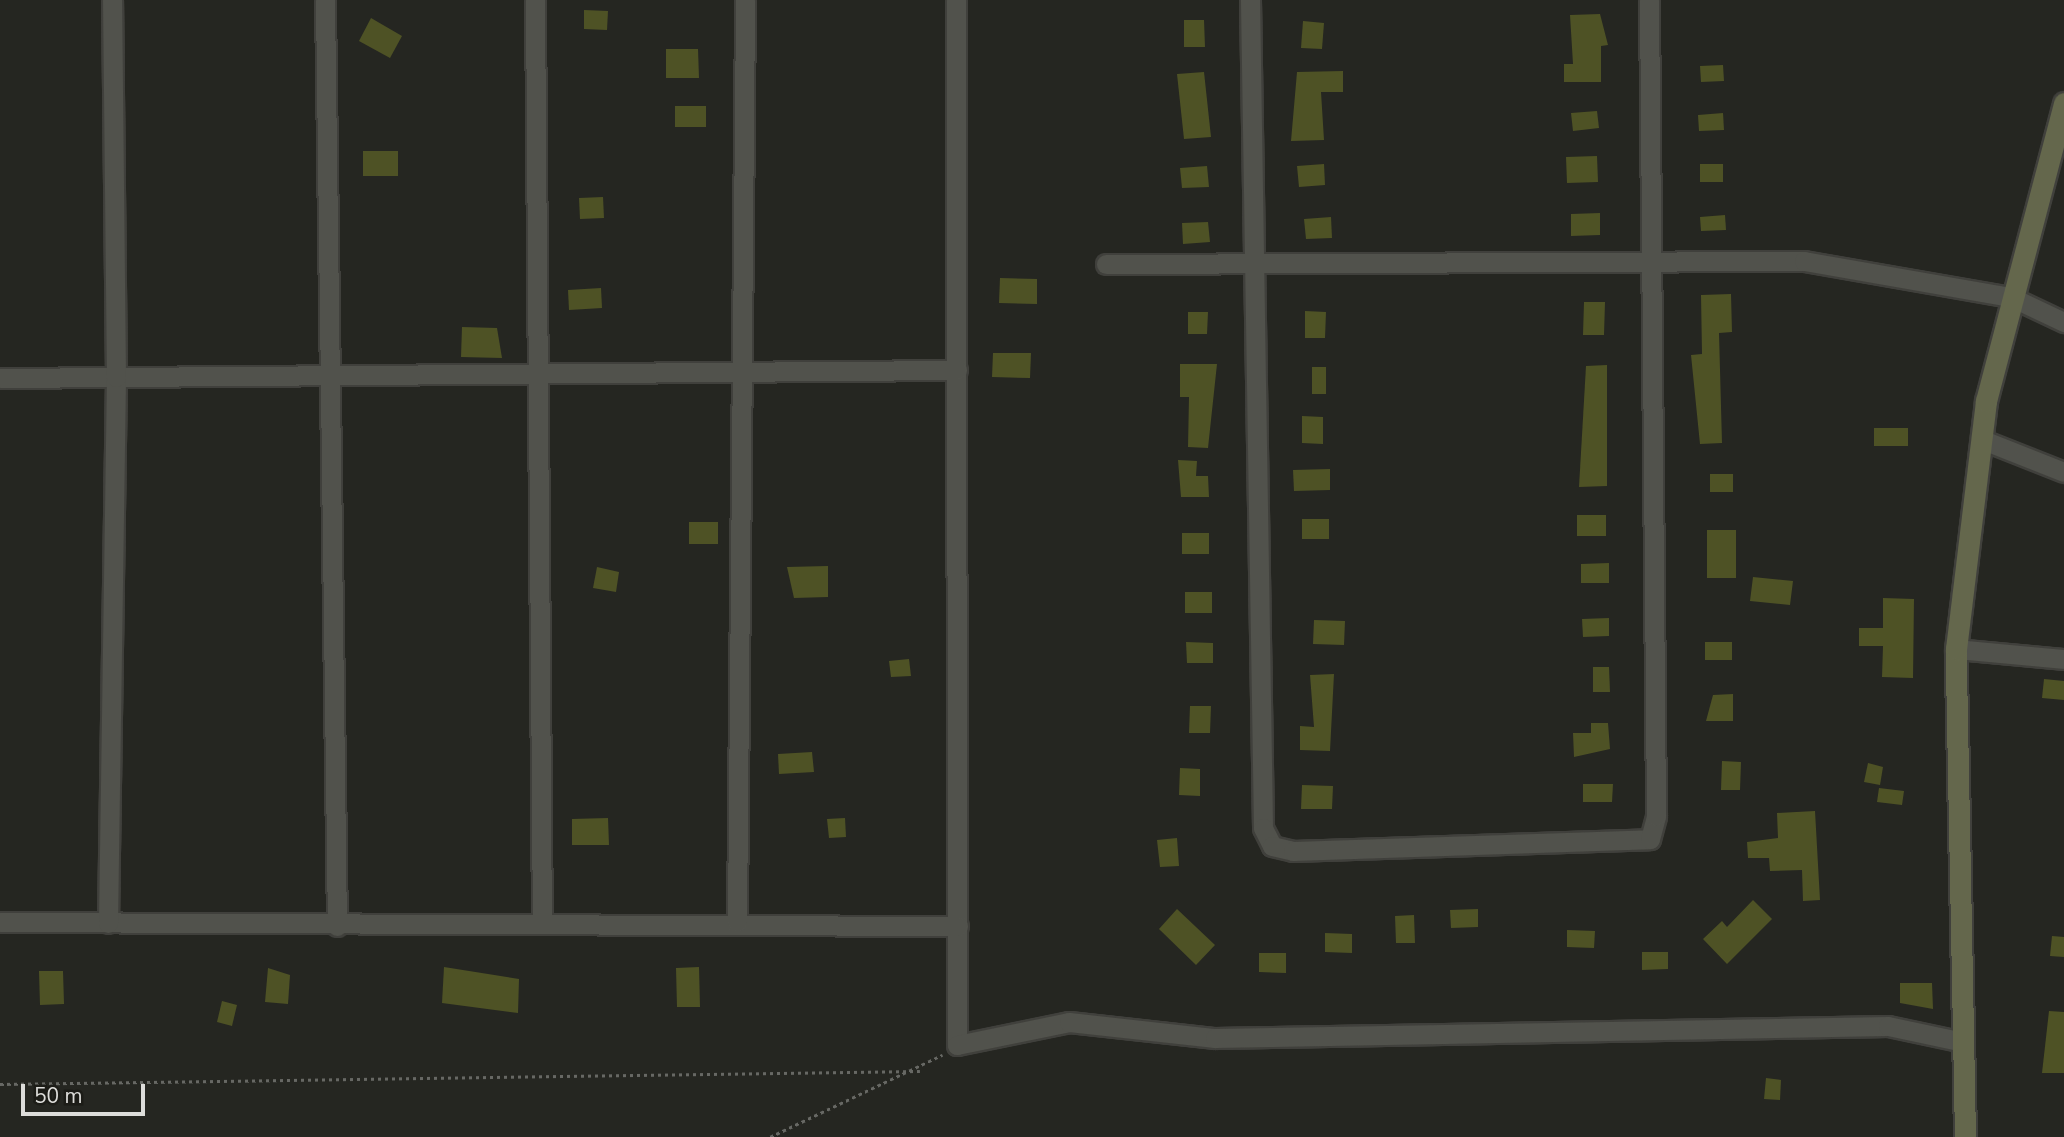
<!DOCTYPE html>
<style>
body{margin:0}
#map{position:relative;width:2064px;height:1137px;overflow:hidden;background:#252621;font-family:"Nunito Sans",sans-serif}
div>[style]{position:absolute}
.building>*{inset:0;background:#4e5225}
.path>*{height:2.5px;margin-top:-1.25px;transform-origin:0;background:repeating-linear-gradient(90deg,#676864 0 3.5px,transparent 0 7px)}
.roads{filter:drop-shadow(2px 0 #40403c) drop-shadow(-2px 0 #40403c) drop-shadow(0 2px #40403c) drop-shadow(0 -2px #40403c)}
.street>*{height:19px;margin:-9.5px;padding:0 9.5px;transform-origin:9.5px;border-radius:9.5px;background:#51524c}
.secondary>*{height:21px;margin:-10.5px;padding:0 10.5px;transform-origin:10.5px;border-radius:10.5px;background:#64674c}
span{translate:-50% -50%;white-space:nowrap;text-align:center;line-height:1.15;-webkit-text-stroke:7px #1c1c17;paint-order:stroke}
.scale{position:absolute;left:21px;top:1084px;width:124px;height:32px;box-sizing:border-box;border:4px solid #ddddda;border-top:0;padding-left:9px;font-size:21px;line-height:24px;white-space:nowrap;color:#ddddda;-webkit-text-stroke:5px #1c1c17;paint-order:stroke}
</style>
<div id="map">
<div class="building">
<div style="clip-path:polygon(584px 10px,608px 11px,607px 30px,584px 29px)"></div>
<div style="clip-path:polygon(1600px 14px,1608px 45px,1601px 46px,1601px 82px,1564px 82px,1564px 64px,1573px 64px,1570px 15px)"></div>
<div style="clip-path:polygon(371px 18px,402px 36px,390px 58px,359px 41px)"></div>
<div style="clip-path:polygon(1184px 20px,1204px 20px,1205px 47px,1184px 47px)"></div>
<div style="clip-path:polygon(1303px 21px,1324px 23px,1322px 49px,1301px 48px)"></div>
<div style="clip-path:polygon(666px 49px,698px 49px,699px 78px,666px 78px)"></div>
<div style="clip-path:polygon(1723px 65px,1724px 81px,1701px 82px,1700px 66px)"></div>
<div style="clip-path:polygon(1343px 71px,1343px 92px,1321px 92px,1324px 140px,1291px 141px,1297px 72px)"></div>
<div style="clip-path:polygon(1204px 72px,1211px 137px,1184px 139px,1177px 74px)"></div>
<div style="clip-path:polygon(675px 106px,706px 106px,706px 127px,675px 127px)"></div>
<div style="clip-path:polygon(1597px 111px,1599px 128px,1573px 131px,1571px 113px)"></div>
<div style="clip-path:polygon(1723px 113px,1724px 130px,1699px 131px,1698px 115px)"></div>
<div style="clip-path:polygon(363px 151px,398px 151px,398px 176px,363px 176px)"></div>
<div style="clip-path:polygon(1597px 156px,1598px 182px,1567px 183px,1566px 157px)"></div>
<div style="clip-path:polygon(1324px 164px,1325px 185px,1299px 187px,1297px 166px)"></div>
<div style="clip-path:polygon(1700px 164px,1723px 164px,1723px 182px,1700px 182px)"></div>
<div style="clip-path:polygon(1207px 166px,1209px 187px,1182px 188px,1180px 168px)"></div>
<div style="clip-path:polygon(603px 197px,604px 218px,580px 219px,579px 198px)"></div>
<div style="clip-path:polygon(1600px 213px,1600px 235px,1571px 236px,1571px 214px)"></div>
<div style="clip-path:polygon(1725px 215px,1726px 230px,1701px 231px,1700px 217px)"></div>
<div style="clip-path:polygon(1331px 217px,1332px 238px,1306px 239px,1304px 219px)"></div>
<div style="clip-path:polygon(1208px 222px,1210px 242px,1183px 244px,1182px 223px)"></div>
<div style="clip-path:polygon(1000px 278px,1037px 279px,1037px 304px,999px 303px)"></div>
<div style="clip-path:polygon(601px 288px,602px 308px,569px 310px,568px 290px)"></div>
<div style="clip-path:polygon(1731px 294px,1732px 332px,1719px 333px,1722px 443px,1700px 444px,1691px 355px,1702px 354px,1701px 295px)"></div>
<div style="clip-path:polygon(1584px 302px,1605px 302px,1604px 335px,1583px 335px)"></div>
<div style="clip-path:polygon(1305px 311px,1326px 312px,1325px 338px,1305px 338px)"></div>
<div style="clip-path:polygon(1188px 312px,1208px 312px,1207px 334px,1188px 334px)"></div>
<div style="clip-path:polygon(462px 327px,497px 328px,502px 358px,461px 357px)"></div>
<div style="clip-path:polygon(993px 353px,1031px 353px,1030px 378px,992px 377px)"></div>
<div style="clip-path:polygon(1180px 364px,1217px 364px,1208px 448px,1188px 447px,1189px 397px,1180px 397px)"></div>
<div style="clip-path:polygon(1607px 365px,1607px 486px,1579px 487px,1586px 366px)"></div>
<div style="clip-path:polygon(1312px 367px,1326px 367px,1326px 394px,1312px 394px)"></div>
<div style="clip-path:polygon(1302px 416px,1323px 417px,1323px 444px,1302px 443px)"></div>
<div style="clip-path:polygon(1874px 428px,1908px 428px,1908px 446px,1874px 446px)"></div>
<div style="clip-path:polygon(1178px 460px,1197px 461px,1196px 476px,1208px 476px,1209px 497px,1181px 497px)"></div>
<div style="clip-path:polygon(1330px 469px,1330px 490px,1294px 491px,1293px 470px)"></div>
<div style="clip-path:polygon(1710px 474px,1733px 474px,1733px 492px,1710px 492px)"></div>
<div style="clip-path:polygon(1577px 515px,1606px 515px,1606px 536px,1577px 536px)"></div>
<div style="clip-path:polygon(1302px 519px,1329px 519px,1329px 539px,1302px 539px)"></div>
<div style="clip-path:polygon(689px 522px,718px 522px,718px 544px,689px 544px)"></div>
<div style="clip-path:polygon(1707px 530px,1736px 530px,1736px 578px,1707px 578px)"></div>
<div style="clip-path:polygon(1182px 533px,1209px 533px,1209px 554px,1182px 554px)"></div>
<div style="clip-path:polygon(1609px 563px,1609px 583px,1581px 583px,1581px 564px)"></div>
<div style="clip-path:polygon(828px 566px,828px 597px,794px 598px,787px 567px)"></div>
<div style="clip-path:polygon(597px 567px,619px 572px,616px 592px,593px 588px)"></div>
<div style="clip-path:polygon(1753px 577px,1793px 581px,1790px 605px,1750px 601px)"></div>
<div style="clip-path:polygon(1185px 592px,1212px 592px,1212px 613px,1185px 613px)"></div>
<div style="clip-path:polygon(1883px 598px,1914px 599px,1913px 678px,1882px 677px,1883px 646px,1859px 646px,1859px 628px,1883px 628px)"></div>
<div style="clip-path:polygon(1609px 618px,1609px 636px,1583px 637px,1582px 619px)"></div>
<div style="clip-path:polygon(1314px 620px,1345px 621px,1344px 645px,1313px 644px)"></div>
<div style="clip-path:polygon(1186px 642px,1213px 643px,1213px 663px,1187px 663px)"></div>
<div style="clip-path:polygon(1705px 642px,1732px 642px,1732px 660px,1705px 660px)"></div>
<div style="clip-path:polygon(909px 659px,911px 676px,891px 677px,889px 661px)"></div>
<div style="clip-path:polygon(1593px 667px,1609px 667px,1610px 692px,1593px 692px)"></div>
<div style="clip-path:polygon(1334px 674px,1330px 751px,1300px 750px,1300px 726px,1314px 727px,1310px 675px)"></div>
<div style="clip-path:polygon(2044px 679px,2064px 681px,2064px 700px,2042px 698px)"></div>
<div style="clip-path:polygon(1733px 694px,1733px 721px,1706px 721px,1713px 695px)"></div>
<div style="clip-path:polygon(1190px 706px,1211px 706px,1210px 733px,1189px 733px)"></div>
<div style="clip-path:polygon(1591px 723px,1608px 723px,1610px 749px,1574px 757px,1573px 733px,1591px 733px)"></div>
<div style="clip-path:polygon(812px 752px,814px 772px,779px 774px,778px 754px)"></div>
<div style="clip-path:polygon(1722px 761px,1741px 762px,1740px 790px,1721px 790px)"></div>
<div style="clip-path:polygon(1868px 763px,1883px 767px,1880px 785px,1864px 782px)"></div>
<div style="clip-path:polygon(1180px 768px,1200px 769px,1200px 796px,1179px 795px)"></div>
<div style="clip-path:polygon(1583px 784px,1613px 784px,1612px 802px,1583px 802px)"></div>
<div style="clip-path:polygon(1302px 785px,1333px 786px,1332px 809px,1301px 809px)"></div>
<div style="clip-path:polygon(1879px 788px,1904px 791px,1902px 805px,1877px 802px)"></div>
<div style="clip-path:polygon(1815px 811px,1820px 900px,1803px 901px,1802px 870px,1770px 871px,1769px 858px,1748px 858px,1747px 842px,1778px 838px,1777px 813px)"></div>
<div style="clip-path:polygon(608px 818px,609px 845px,572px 845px,572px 819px)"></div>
<div style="clip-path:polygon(845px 818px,846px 837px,829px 838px,827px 819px)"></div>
<div style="clip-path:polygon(1177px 838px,1179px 866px,1160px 867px,1157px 840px)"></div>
<div style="clip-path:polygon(1753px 900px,1772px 919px,1727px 964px,1703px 939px,1722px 921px,1727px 927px)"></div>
<div style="clip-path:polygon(1177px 909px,1215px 945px,1196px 965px,1159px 929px)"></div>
<div style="clip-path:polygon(1478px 909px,1478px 927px,1451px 928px,1450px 910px)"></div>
<div style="clip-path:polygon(1414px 915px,1415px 943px,1396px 943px,1395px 916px)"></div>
<div style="clip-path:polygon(1567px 930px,1595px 931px,1594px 948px,1567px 947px)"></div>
<div style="clip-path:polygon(1325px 933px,1352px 934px,1352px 953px,1325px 952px)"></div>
<div style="clip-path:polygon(2052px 936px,2064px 937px,2064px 957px,2050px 956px)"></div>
<div style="clip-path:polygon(1642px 952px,1668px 952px,1668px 969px,1642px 970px)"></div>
<div style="clip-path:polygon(1259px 953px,1286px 953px,1286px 973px,1259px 972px)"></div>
<div style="clip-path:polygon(444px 967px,519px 979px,518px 1013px,442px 1003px)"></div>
<div style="clip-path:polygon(699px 967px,700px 1007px,677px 1007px,676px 968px)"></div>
<div style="clip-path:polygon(268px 968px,290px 975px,288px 1004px,265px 1002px)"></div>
<div style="clip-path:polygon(39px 971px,63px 971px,64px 1004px,40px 1005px)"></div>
<div style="clip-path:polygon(1900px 983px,1932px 983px,1933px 1009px,1900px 1003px)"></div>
<div style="clip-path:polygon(222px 1001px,237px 1005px,232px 1026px,217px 1022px)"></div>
<div style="clip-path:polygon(2049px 1011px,2064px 1012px,2064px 1073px,2042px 1073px)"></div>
<div style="clip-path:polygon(1766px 1078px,1781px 1080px,1780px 1100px,1764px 1099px)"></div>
</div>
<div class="path">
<div style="left:0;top:1084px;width:920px;rotate:-0.81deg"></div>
<div style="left:770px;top:1137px;width:191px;rotate:-25.5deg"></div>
</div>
<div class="roads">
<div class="street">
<div style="left:325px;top:0;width:926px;rotate:89.26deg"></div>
<div style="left:535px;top:0;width:923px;rotate:89.57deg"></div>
<div style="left:956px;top:0;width:1045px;rotate:89.95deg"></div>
<div style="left:957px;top:1045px;width:114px;rotate:-11.6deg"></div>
<div style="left:1069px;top:1022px;width:147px;rotate:6.3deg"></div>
<div style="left:1215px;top:1038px;width:673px;rotate:-1.02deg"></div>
<div style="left:1888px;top:1026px;width:77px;rotate:12deg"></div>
<div style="left:1250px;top:0;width:828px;rotate:89.1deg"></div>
<div style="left:1263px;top:828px;width:20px;rotate:63deg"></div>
<div style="left:1272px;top:846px;width:22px;rotate:13deg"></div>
<div style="left:1293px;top:851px;width:357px;rotate:-1.9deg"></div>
<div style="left:1650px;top:839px;width:24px;rotate:-75deg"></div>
<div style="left:1656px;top:816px;width:816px;rotate:-90.49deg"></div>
<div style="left:1106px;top:264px;width:698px;rotate:-0.25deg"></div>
<div style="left:1804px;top:261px;width:210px;rotate:9.9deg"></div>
<div style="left:2011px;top:297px;width:59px;rotate:25.3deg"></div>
<div style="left:0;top:378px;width:957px;rotate:-0.48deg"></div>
<div style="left:1983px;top:440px;width:87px;rotate:21.6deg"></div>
<div style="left:1956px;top:649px;width:108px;rotate:5.3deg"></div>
<div style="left:0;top:922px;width:958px;rotate:0.24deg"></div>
<div style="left:737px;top:922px;width:922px;rotate:-89.5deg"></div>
<div style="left:108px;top:923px;width:546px;rotate:-89.16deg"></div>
<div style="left:116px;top:377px;width:377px;rotate:-90.6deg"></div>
</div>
<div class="secondary">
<div style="left:1965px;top:1137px;width:488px;rotate:-91.1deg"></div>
<div style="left:1956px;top:649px;width:250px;rotate:-83.1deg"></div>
<div style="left:1986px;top:401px;width:308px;rotate:-75.3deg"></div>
</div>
</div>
<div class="scale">50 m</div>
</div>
